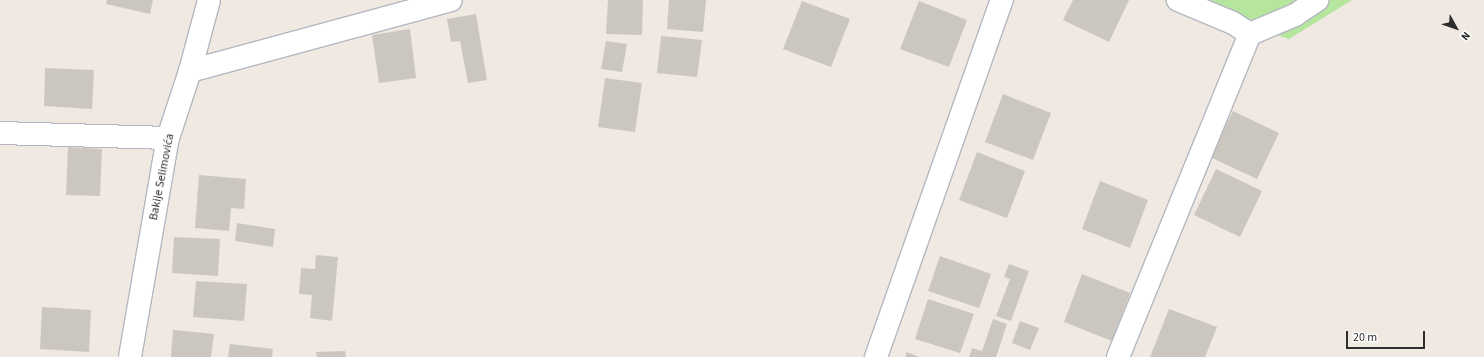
<!DOCTYPE html>
<meta charset="utf-8">
<style>
body{margin:0}
#map{position:relative;width:1484px;height:357px;overflow:hidden;background:#efe9e1;font-family:"Source Sans 3",sans-serif}
div>[style]{position:absolute}
.green>*{inset:0;background:#b6e59e}
.building>*{inset:0;background:#cbc7bf}
.roads{filter:drop-shadow(1px 0 #b4b7c1) drop-shadow(-1px 0 #b4b7c1) drop-shadow(0 1px #b4b7c1) drop-shadow(0 -1px #b4b7c1)}
.street>*{height:22px;margin:-11px;padding:0 11px;transform-origin:11px;border-radius:11px;background:#fff}
span{translate:-50% -50%;white-space:nowrap;text-align:center;line-height:1.15;-webkit-text-stroke:4px #fff;paint-order:stroke}
.street-label{font-size:12px;color:#2e2e2e}
.north{position:absolute;left:1436px;top:8px;width:40px;height:40px;-webkit-text-stroke:3px #fff;paint-order:stroke;rotate:130deg;font-size:11px;font-weight:700;line-height:16px;text-align:center;color:#2e2e2e}
.north::after{content:'';display:block;margin:auto;width:14px;height:18px;background:#2e2e2e;clip-path:polygon(50% 0,100% 100%,50% 72%,0 100%)}
.scale{position:absolute;left:1346px;top:331px;width:79px;height:18px;box-sizing:border-box;border:2px solid #2e2e2e;border-top:0;padding-left:5px;font-size:12px;line-height:14px;white-space:nowrap;color:#2e2e2e;-webkit-text-stroke:3px #fff;paint-order:stroke}
</style>
<div id="map">
<div class="green">
<div style="clip-path:polygon(1189px 0,1352px 0,1289px 39px,1196px 7px)"></div>
</div>
<div class="building">
<div style="clip-path:polygon(107px 0,153px 0,150px 14px,106px 4px)"></div>
<div style="clip-path:polygon(608px 0,643px 0,642px 35px,606px 34px)"></div>
<div style="clip-path:polygon(669px 0,706px 0,703px 32px,667px 29px)"></div>
<div style="clip-path:polygon(1073px 0,1129px 0,1109px 42px,1063px 20px)"></div>
<div style="clip-path:polygon(802px 1px,850px 19px,831px 67px,783px 49px)"></div>
<div style="clip-path:polygon(919px 1px,967px 20px,949px 67px,900px 49px)"></div>
<div style="clip-path:polygon(476px 14px,487px 80px,468px 83px,460px 41px,451px 42px,447px 19px)"></div>
<div style="clip-path:polygon(410px 29px,416px 78px,379px 83px,372px 35px)"></div>
<div style="clip-path:polygon(661px 36px,702px 40px,697px 77px,657px 73px)"></div>
<div style="clip-path:polygon(606px 41px,627px 44px,622px 72px,601px 69px)"></div>
<div style="clip-path:polygon(45px 68px,94px 70px,92px 109px,44px 106px)"></div>
<div style="clip-path:polygon(605px 78px,642px 83px,635px 132px,598px 127px)"></div>
<div style="clip-path:polygon(1003px 94px,1051px 113px,1033px 160px,985px 142px)"></div>
<div style="clip-path:polygon(1233px 111px,1279px 133px,1257px 179px,1210px 157px)"></div>
<div style="clip-path:polygon(68px 147px,102px 149px,100px 196px,66px 195px)"></div>
<div style="clip-path:polygon(977px 152px,1025px 171px,1007px 218px,959px 200px)"></div>
<div style="clip-path:polygon(1216px 169px,1262px 191px,1240px 237px,1194px 215px)"></div>
<div style="clip-path:polygon(199px 175px,246px 179px,244px 209px,231px 208px,229px 231px,195px 228px)"></div>
<div style="clip-path:polygon(1100px 181px,1148px 200px,1130px 248px,1082px 229px)"></div>
<div style="clip-path:polygon(237px 223px,275px 229px,273px 247px,235px 241px)"></div>
<div style="clip-path:polygon(174px 237px,220px 239px,218px 276px,172px 273px)"></div>
<div style="clip-path:polygon(316px 255px,338px 257px,332px 321px,310px 318px,312px 295px,299px 294px,301px 268px,315px 269px)"></div>
<div style="clip-path:polygon(940px 256px,991px 274px,979px 308px,928px 291px)"></div>
<div style="clip-path:polygon(1009px 264px,1029px 271px,1011px 321px,996px 316px,1010px 279px,1004px 277px)"></div>
<div style="clip-path:polygon(1082px 274px,1130px 293px,1112px 341px,1064px 322px)"></div>
<div style="clip-path:polygon(196px 281px,247px 284px,244px 321px,193px 317px)"></div>
<div style="clip-path:polygon(928px 299px,974px 314px,960px 353px,915px 339px)"></div>
<div style="clip-path:polygon(42px 307px,91px 310px,89px 352px,40px 349px)"></div>
<div style="clip-path:polygon(1169px 309px,1217px 327px,1205px 357px,1150px 357px)"></div>
<div style="clip-path:polygon(993px 319px,1007px 324px,996px 357px,969px 357px,972px 348px,982px 351px)"></div>
<div style="clip-path:polygon(1020px 321px,1039px 328px,1030px 350px,1012px 343px)"></div>
<div style="clip-path:polygon(173px 330px,214px 334px,211px 357px,171px 357px)"></div>
<div style="clip-path:polygon(230px 344px,273px 349px,272px 357px,228px 357px)"></div>
<div style="clip-path:polygon(345px 351px,346px 357px,317px 357px,316px 352px)"></div>
<div style="clip-path:polygon(906px 352px,920px 357px,906px 357px)"></div>
</div>
<div class="roads">
<div class="street">
<div style="left:1250px;top:34px;width:49px;rotate:-22.9deg"></div>
<div style="left:1295px;top:15px;width:27px;rotate:-34deg"></div>
<div style="left:190px;top:71px;width:270px;rotate:-15.2deg"></div>
<div style="left:0;top:133px;width:168px;rotate:1.7deg"></div>
<div style="left:130px;top:357px;width:222px;rotate:-80.2deg"></div>
<div style="left:168px;top:138px;width:71px;rotate:-71.8deg"></div>
<div style="left:190px;top:71px;width:73px;rotate:-75deg"></div>
<div style="left:876px;top:357px;width:379px;rotate:-70.6deg"></div>
<div style="left:1118px;top:357px;width:349px;rotate:-67.8deg"></div>
<div style="left:1250px;top:34px;width:20px;rotate:-147deg"></div>
<div style="left:1233px;top:23px;width:60px;rotate:-157.3deg"></div>
</div>
</div>
<div class="street-label">
<span style="left:162px;top:177px;rotate:-79deg">Bakije Selimovića</span>
</div>
<div class="north">N</div>
<div class="scale">20 m</div>
</div>
